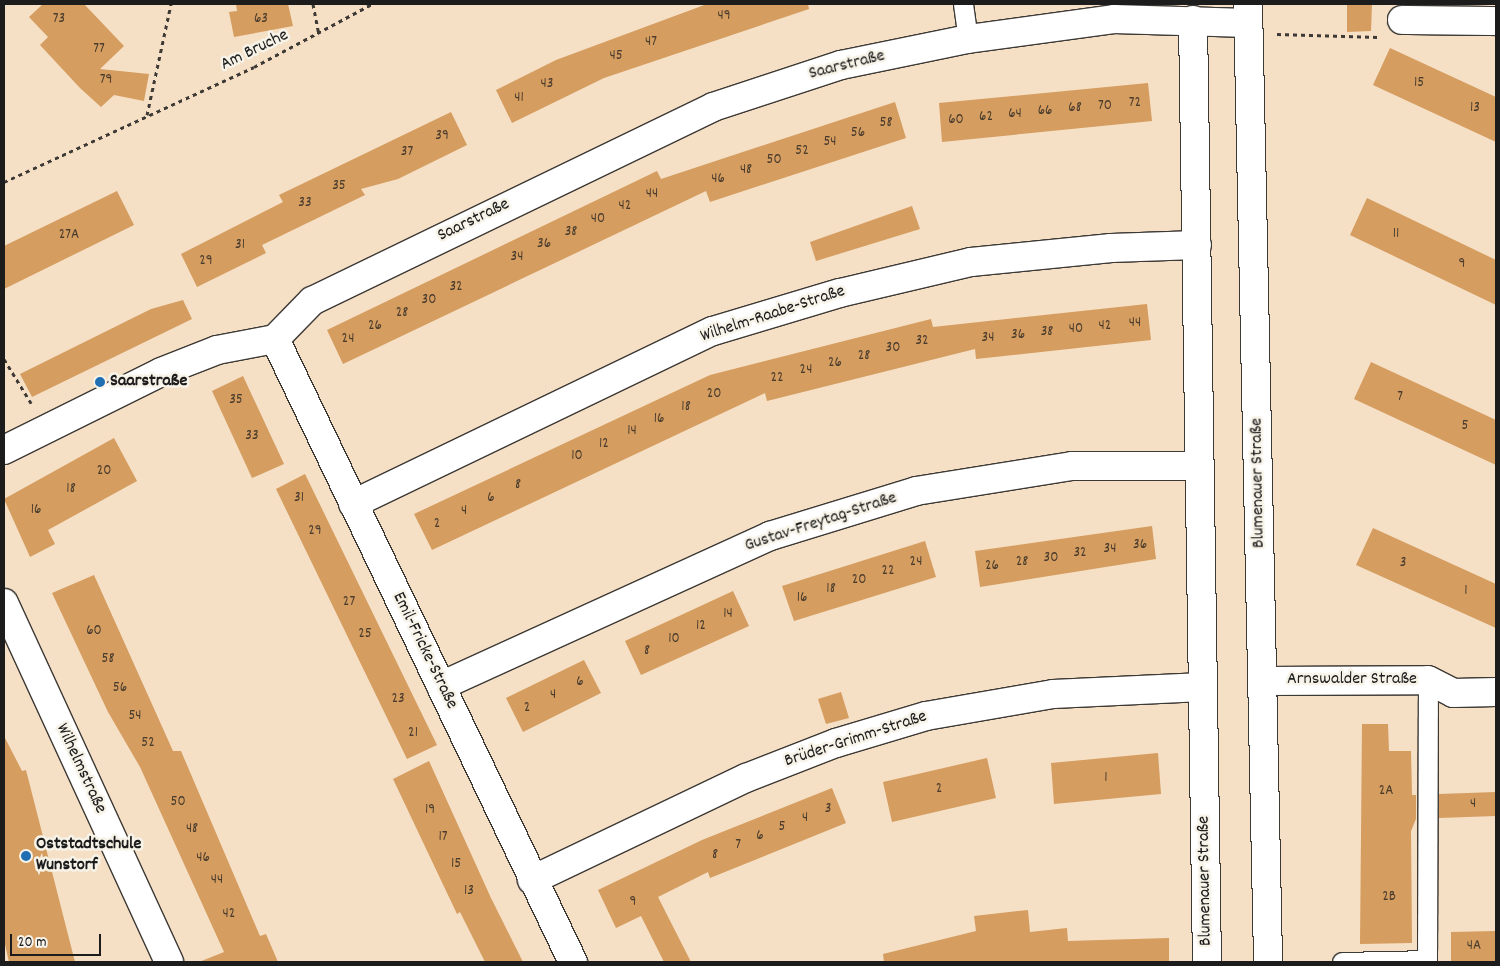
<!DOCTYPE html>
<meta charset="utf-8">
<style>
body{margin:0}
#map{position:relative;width:1500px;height:966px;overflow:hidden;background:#f5dfc5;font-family:Dekko,sans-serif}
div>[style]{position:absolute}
.building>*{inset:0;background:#d59d5f}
.path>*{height:3px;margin-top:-1.5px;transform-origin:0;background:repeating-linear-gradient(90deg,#3d3935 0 4px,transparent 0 8px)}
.roads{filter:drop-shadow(1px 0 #3d3935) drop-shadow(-1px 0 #3d3935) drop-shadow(0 1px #3d3935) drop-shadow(0 -1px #3d3935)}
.service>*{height:19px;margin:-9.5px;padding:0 9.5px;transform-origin:9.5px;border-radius:9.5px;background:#fff}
.minor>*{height:28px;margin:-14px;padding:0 14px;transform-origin:14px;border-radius:14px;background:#fff}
.tertiary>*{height:28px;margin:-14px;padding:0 14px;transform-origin:14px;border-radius:14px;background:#fff}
.dots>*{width:14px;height:14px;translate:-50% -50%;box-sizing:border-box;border:2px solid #f7f3e8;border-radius:50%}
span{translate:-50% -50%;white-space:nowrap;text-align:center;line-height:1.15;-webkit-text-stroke:5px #f7f3e8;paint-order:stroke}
.number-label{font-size:15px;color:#4a3c2d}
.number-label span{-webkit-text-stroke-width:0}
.street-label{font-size:18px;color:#1c1c1c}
.poi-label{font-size:18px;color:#1c1c1c;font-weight:700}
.left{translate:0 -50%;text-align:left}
.frame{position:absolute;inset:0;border:5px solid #1c1c1c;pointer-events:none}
.scale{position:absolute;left:10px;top:934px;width:91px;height:22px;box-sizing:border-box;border:2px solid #1c1c1c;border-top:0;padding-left:6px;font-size:15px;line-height:18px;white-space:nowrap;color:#1c1c1c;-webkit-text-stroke:4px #f7f3e8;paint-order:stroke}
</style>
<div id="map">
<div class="building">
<div style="clip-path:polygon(43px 4px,84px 4px,124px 46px,100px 69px,149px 74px,144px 101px,114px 95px,101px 107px,80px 88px,40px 45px,48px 37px,29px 17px)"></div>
<div style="clip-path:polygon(236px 4px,288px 4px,293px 26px,234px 37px,229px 12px,237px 11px)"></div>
<div style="clip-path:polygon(707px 4px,808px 4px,809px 9px,604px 78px,512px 123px,496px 90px,556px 60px)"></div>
<div style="clip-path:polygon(1347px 4px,1372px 4px,1371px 31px,1347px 32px)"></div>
<div style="clip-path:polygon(1390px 48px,1496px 97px,1496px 142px,1373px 85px)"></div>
<div style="clip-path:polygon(1148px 83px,1152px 121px,942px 142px,939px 103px)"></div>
<div style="clip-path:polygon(895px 102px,906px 138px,710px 202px,706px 191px,343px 364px,327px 330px,657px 171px,661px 179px)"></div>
<div style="clip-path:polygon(451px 112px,467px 145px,398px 179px,361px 189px,365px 195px,262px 245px,266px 253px,197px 287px,181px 254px,283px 202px,279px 195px)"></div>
<div style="clip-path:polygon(117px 191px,134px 225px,4px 289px,4px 246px)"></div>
<div style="clip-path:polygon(1367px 198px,1496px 260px,1496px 305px,1350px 235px)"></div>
<div style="clip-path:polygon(912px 206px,920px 229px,816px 261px,810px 242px)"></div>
<div style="clip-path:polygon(183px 300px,192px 319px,32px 397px,20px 374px,151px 309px)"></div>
<div style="clip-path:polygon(1147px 304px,1151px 340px,976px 359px,975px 349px,767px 401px,765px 393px,432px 550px,414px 514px,710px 375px,931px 319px,933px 327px)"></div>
<div style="clip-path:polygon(1371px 362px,1496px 420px,1496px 465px,1354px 399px)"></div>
<div style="clip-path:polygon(243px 376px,284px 464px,252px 478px,212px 391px)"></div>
<div style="clip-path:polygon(114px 438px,137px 481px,48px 530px,55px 544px,30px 557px,4px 499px)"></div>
<div style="clip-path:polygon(305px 474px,437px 745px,407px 759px,276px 489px)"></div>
<div style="clip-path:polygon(1152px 526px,1156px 559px,980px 587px,975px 551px)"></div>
<div style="clip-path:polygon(1373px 528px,1496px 584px,1496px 628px,1356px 565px)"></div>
<div style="clip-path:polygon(925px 541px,936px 577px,794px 621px,782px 586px)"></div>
<div style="clip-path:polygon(94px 575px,173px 751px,181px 751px,260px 936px,266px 934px,278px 962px,199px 962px,224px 952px,140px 767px,108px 712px,52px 593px)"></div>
<div style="clip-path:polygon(733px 591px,749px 626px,641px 675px,625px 641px)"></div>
<div style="clip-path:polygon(584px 660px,601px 693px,523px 732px,506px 698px)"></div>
<div style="clip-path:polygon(841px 692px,849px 718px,826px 724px,818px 699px)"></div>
<div style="clip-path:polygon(1362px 724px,1388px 724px,1389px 751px,1411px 751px,1412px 795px,1416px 795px,1416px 819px,1411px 831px,1412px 943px,1360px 944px)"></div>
<div style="clip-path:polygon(4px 736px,22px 771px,26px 770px,75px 962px,9px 962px,4px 940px)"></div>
<div style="clip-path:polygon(1158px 753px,1161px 794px,1054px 804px,1051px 763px)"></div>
<div style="clip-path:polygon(987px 758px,996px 798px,892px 822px,883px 782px)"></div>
<div style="clip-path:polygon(429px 761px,491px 898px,523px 962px,485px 962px,460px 912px,457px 914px,393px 779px)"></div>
<div style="clip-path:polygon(832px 788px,846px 823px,710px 878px,708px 872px,658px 897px,691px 962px,664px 962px,641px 916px,616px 928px,598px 890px,702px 840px)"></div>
<div style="clip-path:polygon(1496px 792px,1496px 816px,1439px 818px,1439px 794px)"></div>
<div style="clip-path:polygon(1028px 910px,1030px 932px,1067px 928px,1068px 941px,1169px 938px,1169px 962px,884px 962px,883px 954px,976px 931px,974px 916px)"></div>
<div style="clip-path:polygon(1496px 931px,1496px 962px,1451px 962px,1451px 932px)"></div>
</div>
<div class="path">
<div style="left:313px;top:4px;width:32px;rotate:79deg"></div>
<div style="left:1277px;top:34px;width:101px;rotate:1.7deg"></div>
<div style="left:147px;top:115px;width:114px;rotate:-77.8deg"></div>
<div style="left:4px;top:182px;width:275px;rotate:-24.7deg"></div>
<div style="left:254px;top:67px;width:134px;rotate:-28.1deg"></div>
<div style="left:4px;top:359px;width:52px;rotate:58.5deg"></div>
</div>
<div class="roads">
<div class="service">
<div style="left:963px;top:4px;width:35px;rotate:82deg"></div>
<div style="left:1342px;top:962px;width:85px;rotate:-1.3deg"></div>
<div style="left:1427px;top:960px;width:280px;rotate:-89.8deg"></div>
</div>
<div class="minor">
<div style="left:1193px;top:20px;width:942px;rotate:89.15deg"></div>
<div style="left:1402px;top:20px;width:94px;rotate:0.6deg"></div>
<div style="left:275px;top:339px;width:691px;rotate:64.44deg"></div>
<div style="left:4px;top:450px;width:175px;rotate:-26.4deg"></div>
<div style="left:161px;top:372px;width:60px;rotate:-21.4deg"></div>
<div style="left:217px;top:350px;width:59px;rotate:-10.7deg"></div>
<div style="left:275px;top:339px;width:53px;rotate:-45.8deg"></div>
<div style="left:312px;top:301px;width:445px;rotate:-25.8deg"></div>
<div style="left:713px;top:107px;width:135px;rotate:-18.2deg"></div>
<div style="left:841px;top:65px;width:130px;rotate:-11.6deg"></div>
<div style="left:968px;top:39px;width:147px;rotate:-7.8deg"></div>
<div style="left:1114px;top:19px;width:134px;rotate:1.7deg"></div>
<div style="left:353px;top:504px;width:399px;rotate:-25.7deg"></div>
<div style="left:713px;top:331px;width:133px;rotate:-16.7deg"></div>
<div style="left:840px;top:293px;width:135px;rotate:-13.3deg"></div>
<div style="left:971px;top:262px;width:141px;rotate:-5.7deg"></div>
<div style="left:1111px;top:248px;width:86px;rotate:-2deg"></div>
<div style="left:4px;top:603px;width:395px;rotate:65.3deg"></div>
<div style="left:1264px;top:681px;width:164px;rotate:-0.3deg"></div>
<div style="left:1428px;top:680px;width:28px;rotate:27deg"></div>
<div style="left:1453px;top:693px;width:43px;rotate:-1.3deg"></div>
<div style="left:441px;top:686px;width:362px;rotate:-24.5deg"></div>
<div style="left:770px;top:536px;width:153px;rotate:-17.1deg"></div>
<div style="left:916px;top:491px;width:158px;rotate:-9.1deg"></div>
<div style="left:1072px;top:466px;width:125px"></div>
<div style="left:532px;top:880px;width:237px;rotate:-25.5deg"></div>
<div style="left:746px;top:778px;width:97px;rotate:-21.3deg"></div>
<div style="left:836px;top:743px;width:94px;rotate:-16.7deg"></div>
<div style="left:926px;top:716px;width:129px;rotate:-9.8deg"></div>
<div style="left:1053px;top:694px;width:150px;rotate:-2.7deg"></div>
</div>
<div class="tertiary">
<div style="left:1248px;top:4px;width:958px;rotate:88.8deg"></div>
</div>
</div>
<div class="dots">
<div style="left:100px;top:382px;background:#1f6fb2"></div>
<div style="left:26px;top:856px;background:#1f6fb2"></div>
</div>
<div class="number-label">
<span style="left:724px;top:17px">49</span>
<span style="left:59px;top:20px">73</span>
<span style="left:261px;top:20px">63</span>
<span style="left:651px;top:43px">47</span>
<span style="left:99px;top:50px">77</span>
<span style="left:616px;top:57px">45</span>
<span style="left:106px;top:81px">79</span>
<span style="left:1419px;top:84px">15</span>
<span style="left:547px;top:85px">43</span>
<span style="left:519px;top:99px">41</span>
<span style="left:1135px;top:104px">72</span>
<span style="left:1105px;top:107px">70</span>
<span style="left:1075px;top:109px">68</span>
<span style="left:1475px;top:109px">13</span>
<span style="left:1045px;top:112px">66</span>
<span style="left:1015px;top:115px">64</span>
<span style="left:986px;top:118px">62</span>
<span style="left:956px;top:121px">60</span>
<span style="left:886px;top:124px">58</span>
<span style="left:858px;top:134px">56</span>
<span style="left:442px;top:137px">39</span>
<span style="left:830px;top:143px">54</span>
<span style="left:802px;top:152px">52</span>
<span style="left:407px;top:153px">37</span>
<span style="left:774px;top:161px">50</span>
<span style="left:746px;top:171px">48</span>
<span style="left:718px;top:180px">46</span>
<span style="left:339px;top:187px">35</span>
<span style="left:652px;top:195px">44</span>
<span style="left:305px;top:204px">33</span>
<span style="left:625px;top:207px">42</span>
<span style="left:598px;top:220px">40</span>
<span style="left:571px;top:233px">38</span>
<span style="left:1396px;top:235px">11</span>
<span style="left:69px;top:236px">27A</span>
<span style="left:544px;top:245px">36</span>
<span style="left:240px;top:246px">31</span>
<span style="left:517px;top:258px">34</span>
<span style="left:206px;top:262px">29</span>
<span style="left:1462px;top:265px">9</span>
<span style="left:456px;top:288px">32</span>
<span style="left:429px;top:301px">30</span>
<span style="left:402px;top:314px">28</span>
<span style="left:1135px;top:324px">44</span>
<span style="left:375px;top:327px">26</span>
<span style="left:1105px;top:327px">42</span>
<span style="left:1076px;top:330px">40</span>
<span style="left:1047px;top:333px">38</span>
<span style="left:1018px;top:336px">36</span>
<span style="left:988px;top:339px">34</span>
<span style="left:348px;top:340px">24</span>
<span style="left:922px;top:342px">32</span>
<span style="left:893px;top:349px">30</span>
<span style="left:864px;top:357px">28</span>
<span style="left:835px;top:364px">26</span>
<span style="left:806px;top:371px">24</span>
<span style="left:777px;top:379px">22</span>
<span style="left:714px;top:395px">20</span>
<span style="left:1400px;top:398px">7</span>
<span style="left:236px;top:401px">35</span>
<span style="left:686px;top:408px">18</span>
<span style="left:659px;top:420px">16</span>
<span style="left:1465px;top:427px">5</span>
<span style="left:632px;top:432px">14</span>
<span style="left:252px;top:437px">33</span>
<span style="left:604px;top:445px">12</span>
<span style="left:577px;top:457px">10</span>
<span style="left:104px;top:472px">20</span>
<span style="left:518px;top:486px">8</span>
<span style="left:71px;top:490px">18</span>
<span style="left:299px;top:499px">31</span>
<span style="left:491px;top:499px">6</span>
<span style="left:36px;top:511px">16</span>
<span style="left:464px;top:512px">4</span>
<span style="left:437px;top:525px">2</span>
<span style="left:315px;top:532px">29</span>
<span style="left:1140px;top:546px">36</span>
<span style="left:1110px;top:550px">34</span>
<span style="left:1080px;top:554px">32</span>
<span style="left:1051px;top:559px">30</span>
<span style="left:916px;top:563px">24</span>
<span style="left:1022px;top:563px">28</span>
<span style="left:1403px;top:564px">3</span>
<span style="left:992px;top:567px">26</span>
<span style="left:888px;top:572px">22</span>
<span style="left:859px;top:581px">20</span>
<span style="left:831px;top:590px">18</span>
<span style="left:1466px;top:592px">1</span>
<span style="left:802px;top:599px">16</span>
<span style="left:349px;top:603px">27</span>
<span style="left:728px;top:615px">14</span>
<span style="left:701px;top:627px">12</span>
<span style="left:94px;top:632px">60</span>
<span style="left:365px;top:635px">25</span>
<span style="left:674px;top:640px">10</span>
<span style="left:647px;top:652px">8</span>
<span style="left:108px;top:660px">58</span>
<span style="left:580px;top:683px">6</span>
<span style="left:120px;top:689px">56</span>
<span style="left:553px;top:696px">4</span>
<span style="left:398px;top:700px">23</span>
<span style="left:527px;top:709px">2</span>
<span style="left:135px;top:717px">54</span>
<span style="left:413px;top:734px">21</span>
<span style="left:148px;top:744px">52</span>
<span style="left:1106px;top:779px">1</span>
<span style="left:939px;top:790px">2</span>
<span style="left:1386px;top:792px">2A</span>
<span style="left:178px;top:803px">50</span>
<span style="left:1473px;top:805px">4</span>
<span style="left:828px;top:810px">3</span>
<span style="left:430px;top:811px">19</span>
<span style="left:805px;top:819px">4</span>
<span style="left:782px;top:828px">5</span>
<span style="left:192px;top:830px">48</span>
<span style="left:760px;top:837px">6</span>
<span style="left:443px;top:838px">17</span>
<span style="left:738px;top:846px">7</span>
<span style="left:715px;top:856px">8</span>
<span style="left:203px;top:859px">46</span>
<span style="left:456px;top:865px">15</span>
<span style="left:217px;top:881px">44</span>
<span style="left:469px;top:892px">13</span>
<span style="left:1389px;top:898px">2B</span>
<span style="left:633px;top:903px">9</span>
<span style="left:229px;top:915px">42</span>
<span style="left:1474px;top:947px">4A</span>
</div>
<div class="street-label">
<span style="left:255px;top:51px;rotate:-26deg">Am Bruche</span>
<span style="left:847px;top:66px;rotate:-14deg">Saarstraße</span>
<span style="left:474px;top:221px;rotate:-26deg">Saarstraße</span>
<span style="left:773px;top:315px;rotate:-18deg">Wilhelm-Raabe-Straße</span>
<span style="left:1259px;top:483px;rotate:-91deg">Blumenauer Straße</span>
<span style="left:821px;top:523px;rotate:-18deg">Gustav-Freytag-Straße</span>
<span style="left:424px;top:651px;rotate:64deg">Emil-Fricke-Straße</span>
<span style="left:1352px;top:680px">Arnswalder Straße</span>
<span style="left:856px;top:740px;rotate:-18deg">Brüder-Grimm-Straße</span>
<span style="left:80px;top:769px;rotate:65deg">Wilhelmstraße</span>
<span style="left:1206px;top:881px;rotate:-91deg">Blumenauer Straße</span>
</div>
<div class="poi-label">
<span class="left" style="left:110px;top:382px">Saarstraße</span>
<span class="left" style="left:36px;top:856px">Oststadtschule<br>Wunstorf</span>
</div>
<div class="frame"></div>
<div class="scale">20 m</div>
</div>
